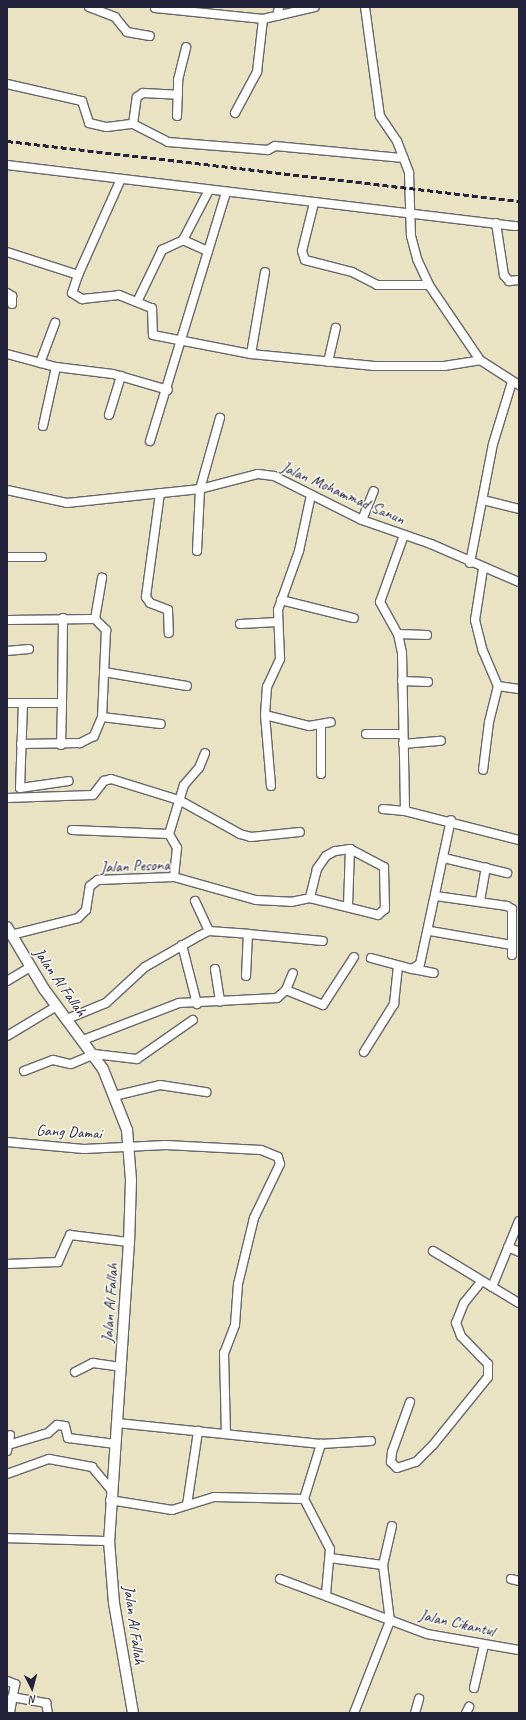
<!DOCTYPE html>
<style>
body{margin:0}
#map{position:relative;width:526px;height:1720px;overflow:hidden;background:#eae3c3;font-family:Caveat,sans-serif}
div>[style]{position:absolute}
.roads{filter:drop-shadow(1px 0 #68666b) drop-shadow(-1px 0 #68666b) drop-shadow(0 1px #68666b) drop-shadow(0 -1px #68666b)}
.minor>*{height:8px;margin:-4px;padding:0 4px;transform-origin:4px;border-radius:4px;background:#fff}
.tertiary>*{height:10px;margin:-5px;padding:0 5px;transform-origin:5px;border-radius:5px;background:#fff}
.rail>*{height:3px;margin-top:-1.5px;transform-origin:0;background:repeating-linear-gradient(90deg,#22223b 0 6px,transparent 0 9px)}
span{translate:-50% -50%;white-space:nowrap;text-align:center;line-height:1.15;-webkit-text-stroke:3px #fdfcf7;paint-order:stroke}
.street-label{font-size:16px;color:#22223b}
.frame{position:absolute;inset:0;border:8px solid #22223b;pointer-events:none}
.north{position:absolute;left:12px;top:1668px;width:40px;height:40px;-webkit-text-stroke:3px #fdfcf7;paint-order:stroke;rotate:174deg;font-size:11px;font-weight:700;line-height:16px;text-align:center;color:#22223b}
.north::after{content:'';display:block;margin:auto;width:14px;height:18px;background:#22223b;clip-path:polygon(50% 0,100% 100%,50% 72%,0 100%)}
</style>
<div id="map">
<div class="roads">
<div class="minor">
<div style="left:89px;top:7px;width:28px;rotate:21deg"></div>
<div style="left:115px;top:17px;width:19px;rotate:51deg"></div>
<div style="left:127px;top:32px;width:23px;rotate:10deg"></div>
<div style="left:365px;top:7px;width:110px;rotate:82.2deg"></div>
<div style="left:380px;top:116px;width:30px;rotate:56deg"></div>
<div style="left:397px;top:141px;width:34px;rotate:69deg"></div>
<div style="left:409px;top:173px;width:63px;rotate:88.2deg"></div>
<div style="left:411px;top:236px;width:24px;rotate:75deg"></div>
<div style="left:417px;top:259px;width:29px;rotate:65deg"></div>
<div style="left:429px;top:285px;width:91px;rotate:55.8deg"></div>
<div style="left:480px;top:360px;width:46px;rotate:32.7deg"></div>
<div style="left:155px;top:8px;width:109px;rotate:5.8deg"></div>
<div style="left:263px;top:19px;width:53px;rotate:-13deg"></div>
<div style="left:277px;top:16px;width:9px;rotate:-77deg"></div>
<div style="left:7px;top:84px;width:77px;rotate:12.8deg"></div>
<div style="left:82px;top:101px;width:23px;rotate:72deg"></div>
<div style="left:89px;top:123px;width:18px;rotate:13deg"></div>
<div style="left:107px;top:127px;width:26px;rotate:-7deg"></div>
<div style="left:133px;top:124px;width:39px;rotate:27deg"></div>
<div style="left:168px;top:142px;width:100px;rotate:4.6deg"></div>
<div style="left:268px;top:150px;width:8px;rotate:-30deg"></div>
<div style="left:275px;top:146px;width:129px;rotate:5.4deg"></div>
<div style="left:235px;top:113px;width:47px;rotate:-61.8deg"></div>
<div style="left:257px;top:72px;width:53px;rotate:-83.5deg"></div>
<div style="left:177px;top:116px;width:36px;rotate:-88deg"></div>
<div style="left:178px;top:80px;width:34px;rotate:-76deg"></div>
<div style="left:133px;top:124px;width:27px;rotate:-82deg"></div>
<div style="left:137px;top:97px;width:7px;rotate:-34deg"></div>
<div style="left:143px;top:93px;width:35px;rotate:3deg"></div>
<div style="left:7px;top:165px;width:512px;rotate:6.85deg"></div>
<div style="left:314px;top:203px;width:49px;rotate:104deg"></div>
<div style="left:302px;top:251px;width:9px;rotate:72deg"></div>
<div style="left:305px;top:260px;width:49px;rotate:14.3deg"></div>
<div style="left:352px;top:272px;width:28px;rotate:27deg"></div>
<div style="left:377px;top:285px;width:52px"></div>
<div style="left:496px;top:223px;width:53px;rotate:81.3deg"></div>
<div style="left:504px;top:275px;width:8px;rotate:50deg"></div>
<div style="left:509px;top:281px;width:10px;rotate:-6deg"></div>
<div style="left:183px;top:240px;width:27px;rotate:24deg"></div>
<div style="left:7px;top:252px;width:75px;rotate:17.9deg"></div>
<div style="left:78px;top:275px;width:19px;rotate:108deg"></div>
<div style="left:72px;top:293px;width:12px;rotate:31deg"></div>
<div style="left:82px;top:299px;width:37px;rotate:-6deg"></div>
<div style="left:119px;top:295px;width:35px;rotate:22deg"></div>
<div style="left:152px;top:308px;width:27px;rotate:88deg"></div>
<div style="left:153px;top:335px;width:100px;rotate:11deg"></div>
<div style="left:251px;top:354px;width:124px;rotate:5.6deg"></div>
<div style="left:374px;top:366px;width:70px"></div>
<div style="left:444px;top:366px;width:36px;rotate:-9deg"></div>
<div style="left:78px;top:275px;width:105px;rotate:-65.9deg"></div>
<div style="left:7px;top:293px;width:6px;rotate:31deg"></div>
<div style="left:12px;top:296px;width:8px;rotate:90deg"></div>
<div style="left:137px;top:302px;width:58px;rotate:-64.3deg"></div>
<div style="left:162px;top:250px;width:23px;rotate:-25deg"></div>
<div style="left:183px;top:240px;width:56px;rotate:-62.5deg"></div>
<div style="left:7px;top:354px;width:51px;rotate:14.9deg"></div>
<div style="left:56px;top:367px;width:57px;rotate:7deg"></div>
<div style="left:113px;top:374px;width:57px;rotate:16.2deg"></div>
<div style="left:251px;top:354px;width:83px;rotate:-80.3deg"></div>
<div style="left:328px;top:362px;width:35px;rotate:-77deg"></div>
<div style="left:40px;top:363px;width:43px;rotate:-69.4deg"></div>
<div style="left:109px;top:415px;width:41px;rotate:-72.9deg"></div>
<div style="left:43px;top:426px;width:60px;rotate:-77.6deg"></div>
<div style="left:150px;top:441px;width:260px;rotate:-73deg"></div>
<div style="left:7px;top:490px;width:61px;rotate:12.2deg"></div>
<div style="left:67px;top:503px;width:134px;rotate:-6deg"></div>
<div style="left:200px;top:489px;width:60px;rotate:-14.5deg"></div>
<div style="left:258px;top:474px;width:16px;rotate:7deg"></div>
<div style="left:274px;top:476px;width:98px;rotate:26.6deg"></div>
<div style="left:362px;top:520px;width:73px;rotate:19.2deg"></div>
<div style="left:431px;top:544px;width:96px;rotate:23.4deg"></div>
<div style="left:160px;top:493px;width:105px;rotate:97.7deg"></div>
<div style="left:146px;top:597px;width:7px;rotate:56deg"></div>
<div style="left:150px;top:603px;width:19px;rotate:21deg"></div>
<div style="left:168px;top:610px;width:23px;rotate:88deg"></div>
<div style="left:483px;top:500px;width:37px;rotate:14deg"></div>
<div style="left:362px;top:520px;width:31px;rotate:-68deg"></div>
<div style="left:404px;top:535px;width:71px;rotate:109.7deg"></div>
<div style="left:380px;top:602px;width:37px;rotate:61deg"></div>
<div style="left:398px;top:634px;width:19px;rotate:78deg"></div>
<div style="left:402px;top:653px;width:158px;rotate:88.9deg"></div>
<div style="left:405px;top:811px;width:118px;rotate:14.3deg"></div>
<div style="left:197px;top:551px;width:62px;rotate:-87.2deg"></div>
<div style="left:200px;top:489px;width:74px;rotate:-74.3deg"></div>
<div style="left:7px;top:557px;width:35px"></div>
<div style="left:470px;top:563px;width:121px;rotate:-79.1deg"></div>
<div style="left:493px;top:444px;width:65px;rotate:-73deg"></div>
<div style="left:483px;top:569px;width:52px;rotate:98.9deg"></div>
<div style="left:475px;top:620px;width:32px;rotate:76deg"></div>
<div style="left:483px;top:651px;width:38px;rotate:67deg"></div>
<div style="left:498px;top:686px;width:37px;rotate:104deg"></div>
<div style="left:489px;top:722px;width:48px;rotate:97.1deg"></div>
<div style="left:281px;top:600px;width:75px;rotate:13.9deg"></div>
<div style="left:95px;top:619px;width:42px;rotate:-80.3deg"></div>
<div style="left:7px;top:620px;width:88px;rotate:-0.7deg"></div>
<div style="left:95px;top:619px;width:16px;rotate:45deg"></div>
<div style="left:106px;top:630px;width:87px;rotate:92.6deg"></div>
<div style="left:102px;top:717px;width:21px;rotate:113deg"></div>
<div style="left:94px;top:736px;width:16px;rotate:153deg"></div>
<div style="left:80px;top:743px;width:59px;rotate:179deg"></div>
<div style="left:240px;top:624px;width:38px;rotate:-3deg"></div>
<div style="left:398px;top:634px;width:29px;rotate:2deg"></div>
<div style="left:7px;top:651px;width:22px;rotate:-5deg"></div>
<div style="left:104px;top:672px;width:84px;rotate:9.6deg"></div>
<div style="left:402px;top:681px;width:26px;rotate:2deg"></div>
<div style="left:498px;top:686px;width:21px;rotate:8deg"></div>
<div style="left:7px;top:703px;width:55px"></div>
<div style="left:62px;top:703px;width:85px;rotate:-89.3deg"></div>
<div style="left:23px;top:703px;width:85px;rotate:92deg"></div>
<div style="left:20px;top:788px;width:49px;rotate:-8.1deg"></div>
<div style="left:265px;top:715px;width:45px;rotate:14deg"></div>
<div style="left:309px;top:726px;width:22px;rotate:-10deg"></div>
<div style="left:102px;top:717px;width:59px;rotate:6.8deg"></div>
<div style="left:321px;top:724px;width:50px;rotate:90deg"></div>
<div style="left:366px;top:734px;width:37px"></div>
<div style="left:403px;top:744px;width:38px;rotate:-5deg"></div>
<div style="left:61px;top:745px;width:42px;rotate:-88.6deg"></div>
<div style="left:271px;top:786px;width:71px;rotate:-94.8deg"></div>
<div style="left:265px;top:715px;width:28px;rotate:-86deg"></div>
<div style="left:267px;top:687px;width:31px;rotate:-65deg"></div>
<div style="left:280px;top:659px;width:49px;rotate:-92.3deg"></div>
<div style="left:278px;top:610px;width:63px;rotate:-70.4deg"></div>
<div style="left:299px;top:551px;width:57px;rotate:-77.9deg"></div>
<div style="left:7px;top:798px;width:86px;rotate:-2deg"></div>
<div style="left:93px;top:795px;width:18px;rotate:-52deg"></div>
<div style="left:104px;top:781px;width:7px;rotate:-16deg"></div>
<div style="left:111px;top:779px;width:71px;rotate:17.2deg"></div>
<div style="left:179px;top:800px;width:70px;rotate:29.1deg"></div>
<div style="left:240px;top:834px;width:11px;rotate:15deg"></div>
<div style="left:251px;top:837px;width:49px;rotate:-5.8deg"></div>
<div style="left:383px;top:809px;width:22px;rotate:5deg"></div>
<div style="left:72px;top:830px;width:97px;rotate:2.4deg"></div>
<div style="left:169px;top:834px;width:16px;rotate:60deg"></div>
<div style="left:177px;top:848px;width:29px;rotate:96deg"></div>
<div style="left:169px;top:834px;width:51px;rotate:-73deg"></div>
<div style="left:184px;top:785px;width:23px;rotate:-49deg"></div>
<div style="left:199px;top:768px;width:16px;rotate:-68deg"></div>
<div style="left:444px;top:858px;width:65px;rotate:13.4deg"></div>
<div style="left:195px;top:901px;width:33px;rotate:65deg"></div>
<div style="left:480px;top:901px;width:34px;rotate:-80deg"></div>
<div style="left:348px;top:906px;width:57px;rotate:-88deg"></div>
<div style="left:430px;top:931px;width:83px;rotate:9.7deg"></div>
<div style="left:512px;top:945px;width:36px;rotate:-90deg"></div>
<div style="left:512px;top:909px;width:6px;rotate:-149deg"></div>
<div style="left:507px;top:906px;width:72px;rotate:-172deg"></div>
<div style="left:11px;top:935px;width:69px;rotate:-14.2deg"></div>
<div style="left:78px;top:918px;width:11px;rotate:-45deg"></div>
<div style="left:86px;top:910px;width:24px;rotate:-81deg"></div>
<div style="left:90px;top:886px;width:10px;rotate:-37deg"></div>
<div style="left:98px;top:880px;width:76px;rotate:-2.3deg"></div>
<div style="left:174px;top:877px;width:85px;rotate:15.7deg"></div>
<div style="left:256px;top:900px;width:35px;rotate:3deg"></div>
<div style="left:291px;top:902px;width:19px;rotate:-12deg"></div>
<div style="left:310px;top:898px;width:70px;rotate:14deg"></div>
<div style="left:378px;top:915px;width:9px;rotate:-41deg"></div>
<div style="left:385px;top:909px;width:42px;rotate:-91.4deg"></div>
<div style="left:384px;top:867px;width:38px;rotate:-152deg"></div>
<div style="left:350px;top:849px;width:15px;rotate:172deg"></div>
<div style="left:335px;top:851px;width:10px;rotate:151deg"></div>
<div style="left:326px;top:856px;width:16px;rotate:125deg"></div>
<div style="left:317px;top:869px;width:30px;rotate:104deg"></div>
<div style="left:182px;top:945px;width:61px;rotate:75.7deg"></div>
<div style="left:512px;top:955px;width:10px;rotate:-90deg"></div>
<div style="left:371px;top:958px;width:42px;rotate:15deg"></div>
<div style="left:412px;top:969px;width:9px;rotate:-32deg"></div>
<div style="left:420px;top:964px;width:147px;rotate:-77.9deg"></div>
<div style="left:215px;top:969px;width:33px;rotate:81deg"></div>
<div style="left:413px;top:969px;width:21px;rotate:11deg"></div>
<div style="left:246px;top:976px;width:42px;rotate:-87.3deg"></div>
<div style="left:248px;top:934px;width:75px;rotate:5.3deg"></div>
<div style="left:7px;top:981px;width:27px;rotate:-31deg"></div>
<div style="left:286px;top:990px;width:40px;rotate:22deg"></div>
<div style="left:323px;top:1005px;width:57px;rotate:-57.1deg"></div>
<div style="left:67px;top:1019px;width:42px;rotate:-22.3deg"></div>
<div style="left:106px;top:1003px;width:53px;rotate:-42.7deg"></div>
<div style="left:145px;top:967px;width:62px;rotate:-29.9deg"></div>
<div style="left:199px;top:936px;width:11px;rotate:-27deg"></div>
<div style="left:209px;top:931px;width:39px;rotate:4deg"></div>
<div style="left:7px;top:1036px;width:58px;rotate:-31deg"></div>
<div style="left:83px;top:1040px;width:103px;rotate:-21.1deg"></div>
<div style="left:179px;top:1003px;width:98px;rotate:-2.9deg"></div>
<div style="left:277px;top:998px;width:12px;rotate:-42deg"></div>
<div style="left:286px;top:990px;width:18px;rotate:-68deg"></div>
<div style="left:364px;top:1052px;width:57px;rotate:-58deg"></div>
<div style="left:394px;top:1004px;width:38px;rotate:-84deg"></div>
<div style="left:24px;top:1071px;width:31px;rotate:-21deg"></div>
<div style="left:53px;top:1060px;width:18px;rotate:13deg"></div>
<div style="left:71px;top:1064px;width:25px;rotate:-23deg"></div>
<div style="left:94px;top:1054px;width:43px;rotate:6.6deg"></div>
<div style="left:137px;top:1059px;width:68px;rotate:-34.9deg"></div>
<div style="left:114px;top:1096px;width:47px;rotate:-13.4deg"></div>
<div style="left:160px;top:1085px;width:47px;rotate:8.7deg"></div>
<div style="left:7px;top:1142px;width:77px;rotate:5.2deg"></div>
<div style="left:84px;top:1149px;width:82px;rotate:-2.8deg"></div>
<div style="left:166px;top:1145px;width:95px;rotate:3deg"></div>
<div style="left:261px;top:1150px;width:18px;rotate:22deg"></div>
<div style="left:278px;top:1157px;width:7px;rotate:74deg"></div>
<div style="left:280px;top:1164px;width:60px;rotate:115.7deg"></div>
<div style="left:254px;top:1218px;width:68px;rotate:103.6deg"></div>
<div style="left:238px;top:1284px;width:41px;rotate:94.2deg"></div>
<div style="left:235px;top:1325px;width:30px;rotate:111deg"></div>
<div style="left:224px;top:1353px;width:81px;rotate:88.6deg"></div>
<div style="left:508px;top:1247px;width:12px;rotate:24deg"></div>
<div style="left:433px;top:1251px;width:100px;rotate:31.2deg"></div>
<div style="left:7px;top:1264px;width:51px;rotate:-2.2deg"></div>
<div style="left:58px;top:1262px;width:30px;rotate:-66deg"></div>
<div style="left:70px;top:1235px;width:59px;rotate:6.8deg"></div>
<div style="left:492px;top:1287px;width:71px;rotate:-67.8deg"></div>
<div style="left:75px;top:1372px;width:20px;rotate:-27deg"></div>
<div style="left:93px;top:1363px;width:28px;rotate:8deg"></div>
<div style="left:410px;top:1402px;width:53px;rotate:109.8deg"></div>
<div style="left:392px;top:1452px;width:10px;rotate:96deg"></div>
<div style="left:391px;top:1462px;width:8px;rotate:45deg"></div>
<div style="left:397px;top:1468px;width:20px;rotate:-18deg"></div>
<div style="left:416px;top:1462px;width:24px;rotate:-45deg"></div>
<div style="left:433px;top:1445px;width:87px;rotate:-51deg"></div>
<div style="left:488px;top:1377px;width:13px;rotate:-90deg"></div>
<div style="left:488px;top:1364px;width:39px;rotate:-134deg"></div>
<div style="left:461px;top:1336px;width:14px;rotate:-111deg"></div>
<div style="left:456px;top:1323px;width:22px;rotate:-68deg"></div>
<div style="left:464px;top:1303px;width:28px;rotate:-51deg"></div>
<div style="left:117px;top:1423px;width:205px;rotate:5.9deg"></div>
<div style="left:321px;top:1444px;width:50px;rotate:-3.4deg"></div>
<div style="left:8px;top:1445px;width:42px;rotate:-16.7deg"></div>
<div style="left:48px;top:1433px;width:12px;rotate:-42deg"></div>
<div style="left:57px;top:1425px;width:8px;rotate:7deg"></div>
<div style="left:65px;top:1426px;width:12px;rotate:76deg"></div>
<div style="left:68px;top:1438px;width:48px;rotate:7.1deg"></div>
<div style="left:7px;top:1451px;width:16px;rotate:-79deg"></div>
<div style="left:7px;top:1474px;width:45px;rotate:-19.7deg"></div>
<div style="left:49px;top:1459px;width:44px;rotate:10.5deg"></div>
<div style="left:92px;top:1467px;width:30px;rotate:50deg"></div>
<div style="left:304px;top:1499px;width:56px;rotate:62.5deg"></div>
<div style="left:330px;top:1549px;width:45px;rotate:95.1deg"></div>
<div style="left:110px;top:1500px;width:63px;rotate:9.2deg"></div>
<div style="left:172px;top:1510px;width:44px;rotate:-17.2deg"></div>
<div style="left:214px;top:1497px;width:90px;rotate:1.3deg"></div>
<div style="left:304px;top:1499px;width:58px;rotate:-72.8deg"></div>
<div style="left:187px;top:1505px;width:75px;rotate:-81.5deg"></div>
<div style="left:7px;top:1538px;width:102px;rotate:1.7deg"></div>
<div style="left:330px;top:1558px;width:53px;rotate:7.5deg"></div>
<div style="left:280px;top:1579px;width:157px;rotate:20.5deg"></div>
<div style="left:427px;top:1634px;width:93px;rotate:9.9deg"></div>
<div style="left:511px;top:1579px;width:8px;rotate:14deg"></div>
<div style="left:390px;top:1621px;width:56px;rotate:-97.1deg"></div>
<div style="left:383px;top:1565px;width:40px;rotate:-77deg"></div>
<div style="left:7px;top:1681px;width:9px;rotate:21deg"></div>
<div style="left:15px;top:1684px;width:29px;rotate:100deg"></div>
<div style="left:474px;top:1688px;width:44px;rotate:-76.9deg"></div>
<div style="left:12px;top:1697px;width:35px;rotate:10deg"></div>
<div style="left:46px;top:1703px;width:10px;rotate:79deg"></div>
<div style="left:354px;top:1713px;width:99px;rotate:-68.6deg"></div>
<div style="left:415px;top:1713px;width:15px;rotate:-74deg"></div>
<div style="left:466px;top:1713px;width:7px;rotate:-63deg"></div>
</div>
<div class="tertiary">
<div style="left:7px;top:927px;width:72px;rotate:59.2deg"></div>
<div style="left:44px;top:989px;width:99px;rotate:53.6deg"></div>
<div style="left:103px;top:1069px;width:66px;rotate:68.5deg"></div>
<div style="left:127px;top:1130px;width:50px;rotate:85.4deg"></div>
<div style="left:131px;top:1180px;width:62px;rotate:91.8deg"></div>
<div style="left:129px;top:1242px;width:300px;rotate:93.8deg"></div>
<div style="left:109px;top:1541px;width:62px;rotate:85.4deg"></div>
<div style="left:114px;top:1603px;width:112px;rotate:80.2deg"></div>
</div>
</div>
<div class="rail">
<div style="left:7px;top:141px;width:516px;rotate:6.68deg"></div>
</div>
<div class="street-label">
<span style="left:343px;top:493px;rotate:24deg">Jalan Mohammad Sanun</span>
<span style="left:135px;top:866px;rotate:-2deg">Jalan Pesona</span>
<span style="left:60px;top:982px;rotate:55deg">Jalan Al Fallah</span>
<span style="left:69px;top:1132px;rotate:3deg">Gang Damai</span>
<span style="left:110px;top:1303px;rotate:-86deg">Jalan Al Fallah</span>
<span style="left:457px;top:1623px;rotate:13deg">Jalan Cikantul</span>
<span style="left:134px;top:1625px;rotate:82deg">Jalan Al Fallah</span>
</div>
<div class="frame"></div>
<div class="north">N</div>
</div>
